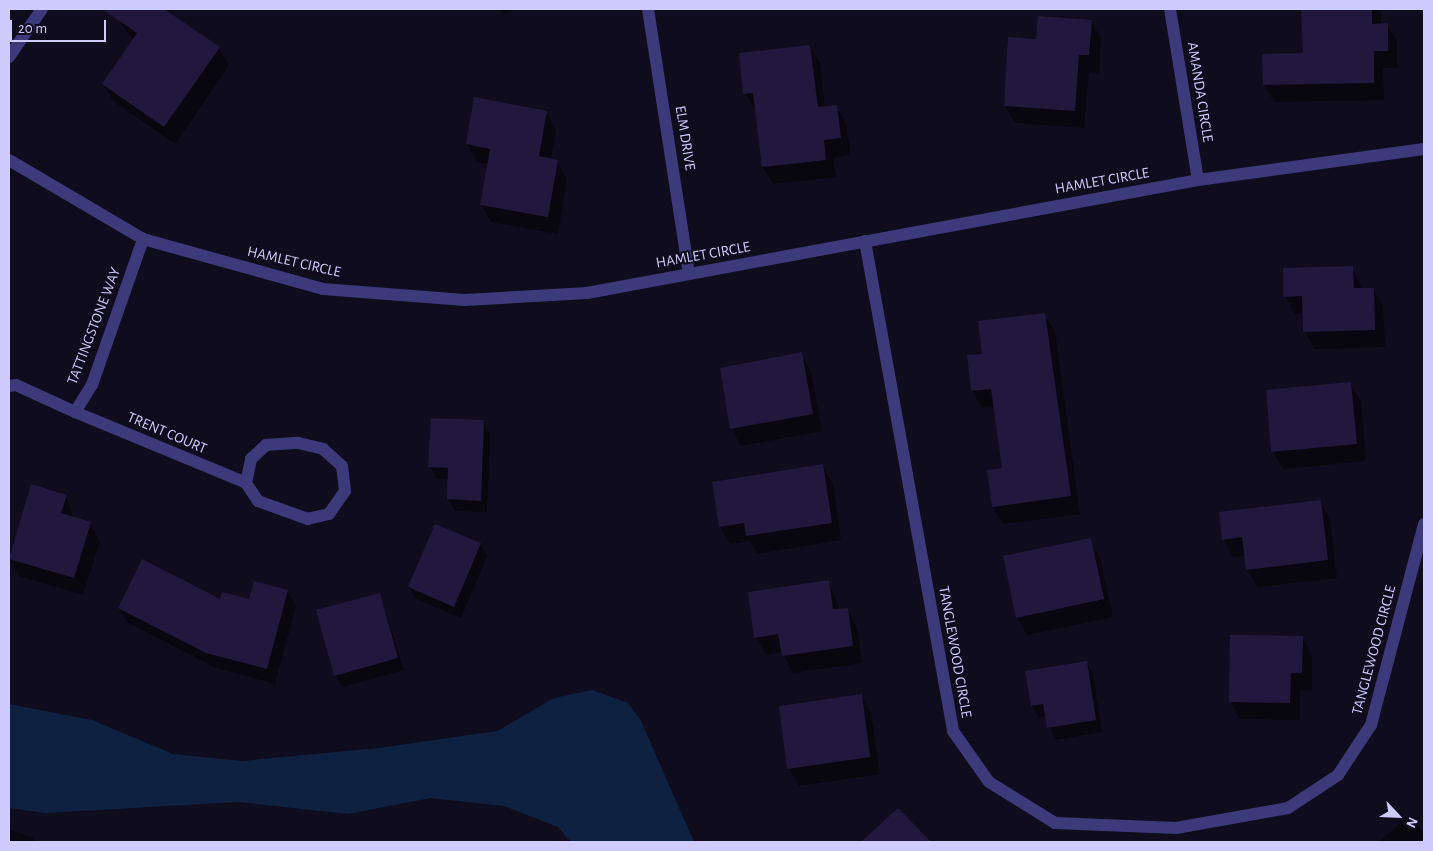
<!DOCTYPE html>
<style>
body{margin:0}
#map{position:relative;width:1433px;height:851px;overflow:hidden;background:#0f0c1d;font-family:"Alegreya Sans",sans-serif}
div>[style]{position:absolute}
.water>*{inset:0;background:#0e2140}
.shadow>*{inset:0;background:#0007}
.building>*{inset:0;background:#20193d}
.minor>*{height:12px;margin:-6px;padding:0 6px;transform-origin:6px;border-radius:6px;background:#3c3a7a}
span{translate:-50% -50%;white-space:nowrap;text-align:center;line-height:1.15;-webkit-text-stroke:4px #0f0c1d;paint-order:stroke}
.street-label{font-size:15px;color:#d0cbfd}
.frame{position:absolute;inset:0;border:10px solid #d0cbfd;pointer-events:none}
.north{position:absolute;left:1373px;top:791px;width:50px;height:50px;-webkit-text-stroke:4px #0f0c1d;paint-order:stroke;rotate:115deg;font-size:14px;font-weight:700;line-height:20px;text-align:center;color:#d0cbfd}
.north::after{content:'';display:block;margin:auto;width:18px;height:22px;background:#d0cbfd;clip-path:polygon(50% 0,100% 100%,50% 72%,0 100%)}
.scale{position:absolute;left:10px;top:20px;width:96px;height:22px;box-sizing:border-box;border:2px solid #d0cbfd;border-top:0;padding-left:6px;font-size:15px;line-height:18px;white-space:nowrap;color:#d0cbfd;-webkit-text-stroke:4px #0f0c1d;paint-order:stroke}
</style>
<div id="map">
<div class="water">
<div style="clip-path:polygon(592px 690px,628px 703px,641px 721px,694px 842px,571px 842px,558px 827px,504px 806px,431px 798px,348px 814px,239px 802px,45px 813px,9px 808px,9px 704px,92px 720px,173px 754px,242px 761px,379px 748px,497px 731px,554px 698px)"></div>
</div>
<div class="shadow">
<div style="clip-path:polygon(120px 9px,162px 9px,219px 48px,229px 66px,175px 144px,113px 101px,103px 84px,133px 40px,115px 16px)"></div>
<div style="clip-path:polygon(501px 9px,511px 9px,505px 14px)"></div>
<div style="clip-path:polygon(1303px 9px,1381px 9px,1381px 24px,1387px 24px,1397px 42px,1397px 68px,1383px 68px,1384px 100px,1274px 102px,1264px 85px,1264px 55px,1304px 54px)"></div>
<div style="clip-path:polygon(1091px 21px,1101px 38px,1099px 73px,1089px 72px,1084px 128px,1015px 123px,1005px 106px,1037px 40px)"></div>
<div style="clip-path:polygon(810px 46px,820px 63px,825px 108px,836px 106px,846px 124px,851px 155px,833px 158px,836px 177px,773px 184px,763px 167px,756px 111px,745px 93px)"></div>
<div style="clip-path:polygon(475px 99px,546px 112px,556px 129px,551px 160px,557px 161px,567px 179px,558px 234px,491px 222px,481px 205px,489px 164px,477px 162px,467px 144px)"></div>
<div style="clip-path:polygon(1352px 267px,1362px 289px,1373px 289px,1383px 306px,1385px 347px,1315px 349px,1305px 332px,1304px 314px,1295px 314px,1285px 296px)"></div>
<div style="clip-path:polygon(1044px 314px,1055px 332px,1080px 514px,1003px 524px,993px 507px,1004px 469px,995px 407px,982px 408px,972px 391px,983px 355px)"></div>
<div style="clip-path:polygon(801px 353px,811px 371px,822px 431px,741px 446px,731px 428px)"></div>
<div style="clip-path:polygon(1350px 383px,1361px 401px,1366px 461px,1283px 469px,1273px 452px)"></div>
<div style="clip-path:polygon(484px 422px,490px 434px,487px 512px,455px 511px,448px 499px,449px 479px,437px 479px,430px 467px)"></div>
<div style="clip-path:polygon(822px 466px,833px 483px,841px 540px,757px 554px,750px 541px,730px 544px,720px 526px)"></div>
<div style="clip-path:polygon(31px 486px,66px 496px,74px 519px,90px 523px,100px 541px,83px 595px,19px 576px,9px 558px)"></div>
<div style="clip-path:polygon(1320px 501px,1330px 519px,1337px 578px,1258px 587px,1247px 570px,1246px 555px,1233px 557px,1223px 539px)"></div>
<div style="clip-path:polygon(1090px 539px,1100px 557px,1113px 617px,1027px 635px,1017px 618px,1005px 557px)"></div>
<div style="clip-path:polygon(480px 544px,487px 556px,461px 618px,416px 599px,409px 587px)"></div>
<div style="clip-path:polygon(828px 581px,840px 610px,847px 609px,857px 627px,862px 663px,793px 673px,782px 652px,766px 655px,756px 637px)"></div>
<div style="clip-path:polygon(287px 591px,296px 606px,275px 684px,216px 668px,128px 623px,119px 608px,250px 601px)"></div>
<div style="clip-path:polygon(380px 594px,404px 670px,342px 687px,335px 675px)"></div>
<div style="clip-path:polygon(1302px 637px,1312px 655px,1312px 690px,1300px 691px,1300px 720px,1240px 719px,1230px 701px)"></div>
<div style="clip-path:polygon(1086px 662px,1093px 674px,1102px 732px,1055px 740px,1046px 716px,1039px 717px,1032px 706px)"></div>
<div style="clip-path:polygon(861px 695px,871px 713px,880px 774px,799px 786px,789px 768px)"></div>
<div style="clip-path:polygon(898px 809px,929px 842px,863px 842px)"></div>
<div style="clip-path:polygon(1409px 815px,1424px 833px,1424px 842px,1379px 842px)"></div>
<div style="clip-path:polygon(9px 830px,32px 837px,35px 842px,9px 842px)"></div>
</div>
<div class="building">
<div style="clip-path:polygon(102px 9px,164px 9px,220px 47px,164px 127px,102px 84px,137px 33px)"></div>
<div style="clip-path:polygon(1301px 9px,1372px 9px,1372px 24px,1388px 23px,1388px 51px,1374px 51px,1374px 83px,1263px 85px,1262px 54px,1303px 53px)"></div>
<div style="clip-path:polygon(1038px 16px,1092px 20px,1089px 55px,1079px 55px,1075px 111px,1004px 106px,1008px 37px,1036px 39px)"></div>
<div style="clip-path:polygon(810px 45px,818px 107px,837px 105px,841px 138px,824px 140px,826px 160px,762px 167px,753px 93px,743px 94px,739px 53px)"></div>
<div style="clip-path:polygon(474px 97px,547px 111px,539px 156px,558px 160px,548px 217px,480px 205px,490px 149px,466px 144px)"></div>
<div style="clip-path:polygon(1353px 266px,1354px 288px,1374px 288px,1375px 330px,1303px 332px,1302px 296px,1283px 297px,1283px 268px)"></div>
<div style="clip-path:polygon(1045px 313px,1071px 496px,992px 507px,987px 470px,1002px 468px,991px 389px,971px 391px,967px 355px,982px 354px,978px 321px)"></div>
<div style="clip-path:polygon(802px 352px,813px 414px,730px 429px,720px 368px)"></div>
<div style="clip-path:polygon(1351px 382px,1357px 444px,1271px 452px,1266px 390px)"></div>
<div style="clip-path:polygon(431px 418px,484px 420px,481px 501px,447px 499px,448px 468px,428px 467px)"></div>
<div style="clip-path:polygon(823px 464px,832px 523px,746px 536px,744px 523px,719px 527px,712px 482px)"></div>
<div style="clip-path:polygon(31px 484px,67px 495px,61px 513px,91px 522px,74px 578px,9px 559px)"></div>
<div style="clip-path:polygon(1321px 500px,1328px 560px,1246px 570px,1242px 537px,1222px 540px,1219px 512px)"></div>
<div style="clip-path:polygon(435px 524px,481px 543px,454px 607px,408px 587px)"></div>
<div style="clip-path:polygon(1091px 538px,1104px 599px,1016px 618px,1003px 556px)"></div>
<div style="clip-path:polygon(142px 559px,220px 599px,222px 592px,249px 599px,254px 581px,288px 590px,267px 669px,206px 653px,118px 608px)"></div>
<div style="clip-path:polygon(829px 580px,833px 609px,848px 608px,853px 646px,782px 656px,778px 634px,754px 638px,748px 592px)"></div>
<div style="clip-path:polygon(380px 593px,398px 658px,334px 676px,316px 610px)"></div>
<div style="clip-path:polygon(1230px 635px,1303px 636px,1302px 673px,1291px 673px,1290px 703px,1229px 702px)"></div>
<div style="clip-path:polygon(1087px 661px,1096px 720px,1047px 728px,1043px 704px,1031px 706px,1025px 671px)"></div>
<div style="clip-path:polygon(862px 694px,870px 757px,787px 769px,779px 706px)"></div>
<div style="clip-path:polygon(898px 808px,931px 842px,861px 842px)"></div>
</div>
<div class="minor">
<div style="left:648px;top:9px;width:267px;rotate:81.2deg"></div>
<div style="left:1170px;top:9px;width:173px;rotate:80.7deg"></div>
<div style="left:9px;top:57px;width:58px;rotate:-55.5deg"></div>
<div style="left:9px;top:160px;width:156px;rotate:30.5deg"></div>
<div style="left:143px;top:239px;width:187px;rotate:15.5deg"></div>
<div style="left:323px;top:289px;width:142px;rotate:4.4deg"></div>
<div style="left:465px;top:300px;width:122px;rotate:-3.3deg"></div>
<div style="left:587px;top:293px;width:621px;rotate:-10.48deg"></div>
<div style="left:1198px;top:180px;width:228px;rotate:-7.8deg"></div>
<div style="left:865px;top:241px;width:498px;rotate:79.8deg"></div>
<div style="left:953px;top:731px;width:62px;rotate:54.8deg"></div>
<div style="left:989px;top:782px;width:78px;rotate:31.8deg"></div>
<div style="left:1055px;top:823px;width:121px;rotate:2.4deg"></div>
<div style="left:1176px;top:828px;width:114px;rotate:-10.1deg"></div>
<div style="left:1288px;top:808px;width:60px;rotate:-33.4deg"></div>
<div style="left:1338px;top:775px;width:60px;rotate:-56.6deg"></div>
<div style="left:1371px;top:725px;width:208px;rotate:-75.2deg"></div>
<div style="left:9px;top:386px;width:7px;rotate:-8deg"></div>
<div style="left:16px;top:385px;width:65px;rotate:24.6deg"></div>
<div style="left:75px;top:412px;width:32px;rotate:-58deg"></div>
<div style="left:92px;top:385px;width:155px;rotate:-70.7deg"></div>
<div style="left:75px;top:412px;width:185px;rotate:22.5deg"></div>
<div style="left:298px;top:443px;width:26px;rotate:13deg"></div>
<div style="left:323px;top:449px;width:25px;rotate:42deg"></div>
<div style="left:342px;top:466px;width:25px;rotate:83deg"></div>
<div style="left:345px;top:491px;width:28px;rotate:125deg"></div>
<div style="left:329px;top:514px;width:22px;rotate:167deg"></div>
<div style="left:308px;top:519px;width:53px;rotate:-160.2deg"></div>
<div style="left:258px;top:501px;width:22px;rotate:-124deg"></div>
<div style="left:246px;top:483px;width:25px;rotate:-78deg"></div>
<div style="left:251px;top:459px;width:21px;rotate:-43deg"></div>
<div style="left:266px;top:445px;width:32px;rotate:-4deg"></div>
</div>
<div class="street-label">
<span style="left:1200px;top:92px;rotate:81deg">AMANDA CIRCLE</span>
<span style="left:685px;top:138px;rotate:81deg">ELM DRIVE</span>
<span style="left:1102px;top:181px;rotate:-10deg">HAMLET CIRCLE</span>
<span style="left:703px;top:255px;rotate:-10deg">HAMLET CIRCLE</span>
<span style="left:294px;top:262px;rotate:13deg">HAMLET CIRCLE</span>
<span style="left:94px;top:326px;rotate:-69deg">TATTINGSTONE WAY</span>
<span style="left:167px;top:433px;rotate:23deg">TRENT COURT</span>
<span style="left:1374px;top:650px;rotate:-75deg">TANGLEWOOD CIRCLE</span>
<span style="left:955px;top:652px;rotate:80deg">TANGLEWOOD CIRCLE</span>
</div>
<div class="frame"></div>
<div class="north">N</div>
<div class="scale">20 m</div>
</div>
